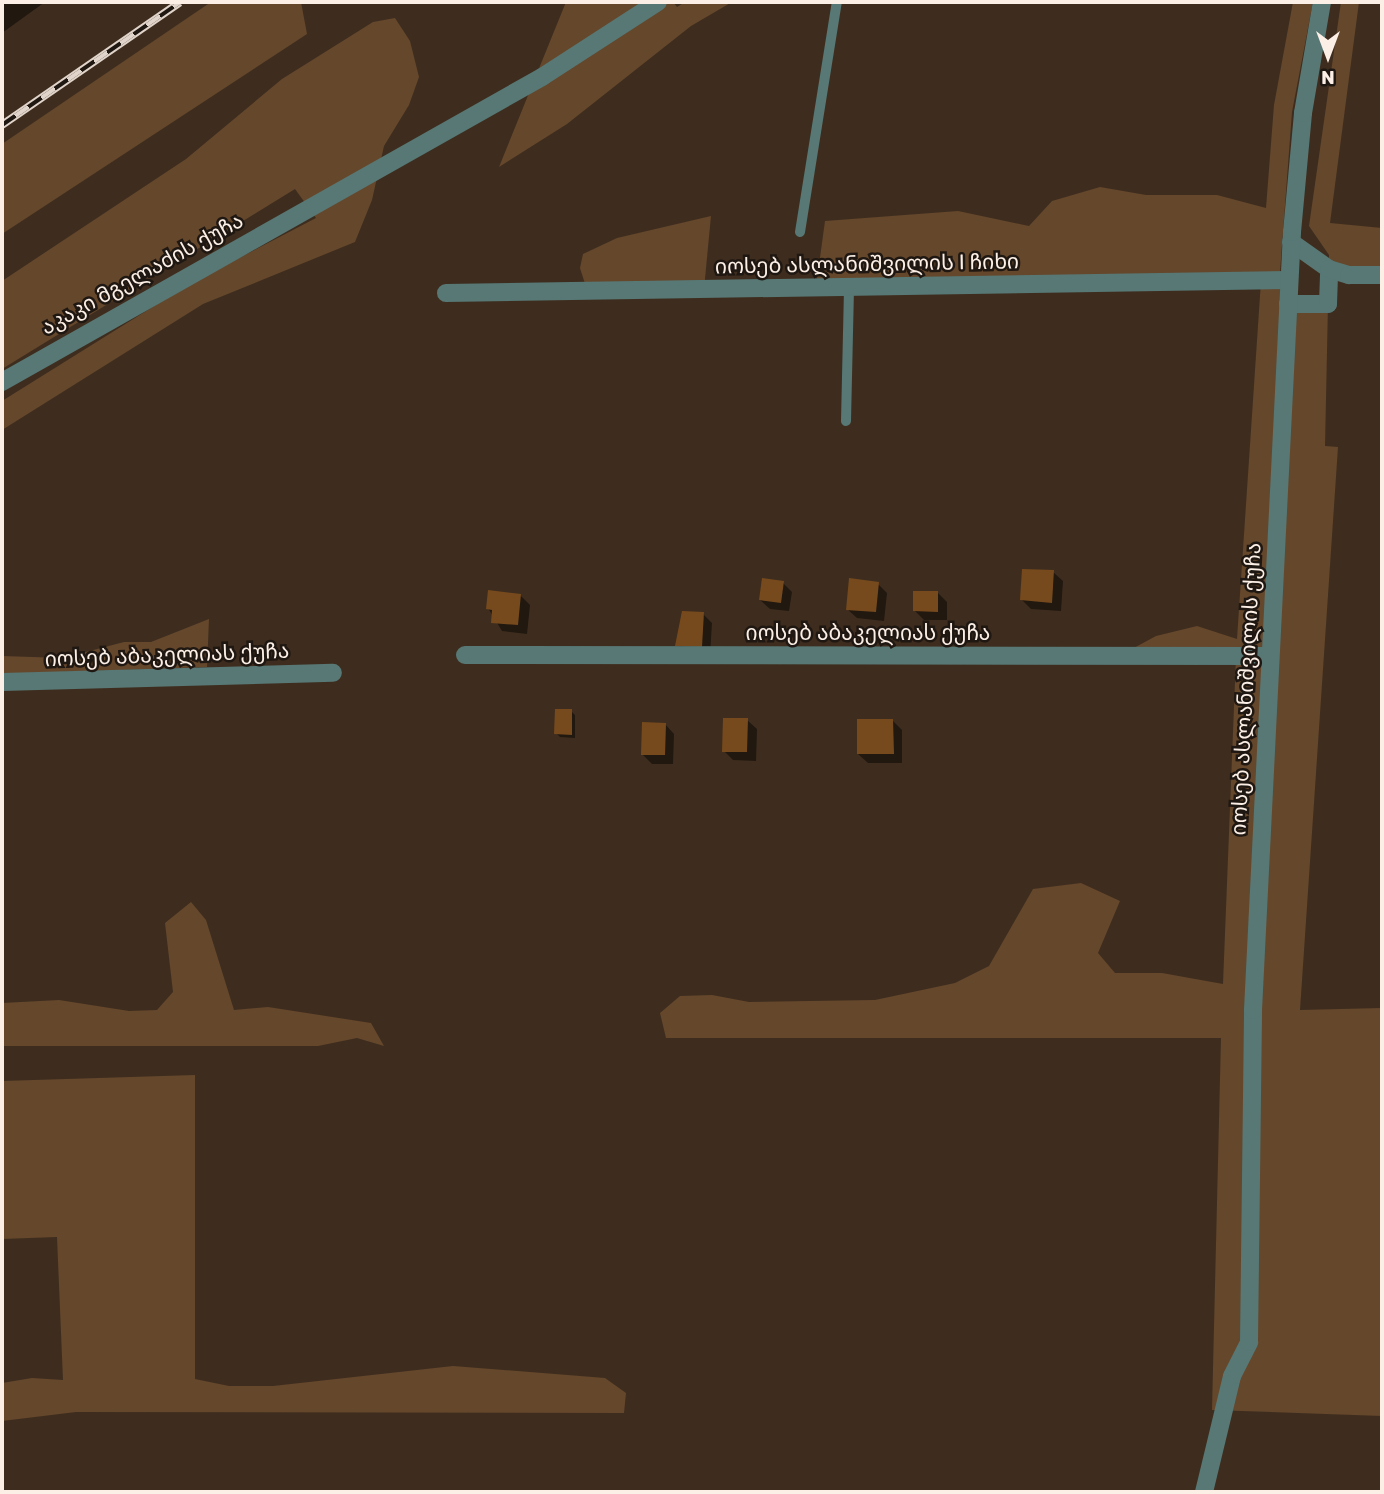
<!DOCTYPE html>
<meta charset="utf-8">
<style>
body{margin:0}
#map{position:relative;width:1384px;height:1494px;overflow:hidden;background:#3e2d1e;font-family:Rubik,"Noto Sans Georgian",sans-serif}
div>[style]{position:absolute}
.green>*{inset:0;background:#65472c}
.shadow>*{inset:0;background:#0007}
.building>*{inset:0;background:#764a1d}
.service>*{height:10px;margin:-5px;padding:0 5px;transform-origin:5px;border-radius:5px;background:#577875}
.minor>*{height:18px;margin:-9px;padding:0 9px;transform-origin:9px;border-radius:9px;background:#577875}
.tertiary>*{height:18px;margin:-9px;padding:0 9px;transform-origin:9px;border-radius:9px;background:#577875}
.rail>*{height:8px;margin-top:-4px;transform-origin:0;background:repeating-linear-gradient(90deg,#1f1711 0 16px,#e1d5cb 0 32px);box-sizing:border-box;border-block:2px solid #e1d5cb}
span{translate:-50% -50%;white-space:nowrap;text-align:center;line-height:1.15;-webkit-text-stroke:5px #1f1711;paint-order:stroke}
.street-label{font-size:21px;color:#fbefe6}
.frame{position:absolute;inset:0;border:4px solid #fbefe6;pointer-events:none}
.north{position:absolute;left:1293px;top:21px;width:70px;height:70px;-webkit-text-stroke:5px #1f1711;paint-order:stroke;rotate:180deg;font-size:19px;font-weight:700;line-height:28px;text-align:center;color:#fbefe6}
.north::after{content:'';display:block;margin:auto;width:24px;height:32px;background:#fbefe6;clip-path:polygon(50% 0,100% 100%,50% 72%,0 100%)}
</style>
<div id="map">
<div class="green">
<div style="clip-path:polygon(211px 2px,301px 2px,307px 34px,2px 234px,2px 144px)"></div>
<div style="clip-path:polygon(566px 2px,673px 2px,677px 7px,685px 2px,732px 2px,691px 26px,567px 124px,499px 167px)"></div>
<div style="clip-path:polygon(1293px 2px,1313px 2px,1292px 112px,1280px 272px,1289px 280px,1288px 304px,1328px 304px,1325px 446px,1338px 447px,1300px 1010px,1382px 1008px,1382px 1416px,1212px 1410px,1221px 1038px,666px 1038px,660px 1013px,680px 996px,712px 995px,749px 1002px,875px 1000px,955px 983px,989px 966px,1033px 889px,1081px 883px,1120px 901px,1098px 953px,1115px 973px,1162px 973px,1223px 984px,1236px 657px,1119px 656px,1156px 636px,1197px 626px,1237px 639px,1261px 281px,816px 287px,825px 221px,958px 211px,1029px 226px,1052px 201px,1100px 187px,1146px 195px,1217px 195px,1266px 208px,1274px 105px)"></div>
<div style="clip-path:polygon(1341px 2px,1359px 2px,1330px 223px,1382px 228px,1382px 275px,1329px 269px,1329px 255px,1309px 226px)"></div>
<div style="clip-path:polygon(395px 18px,410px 41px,419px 77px,409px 105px,384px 146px,372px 200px,355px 242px,203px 304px,2px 430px,2px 401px,191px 283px,316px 218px,295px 189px,2px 369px,2px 281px,186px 159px,282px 79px,373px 22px)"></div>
<div style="clip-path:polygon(711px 216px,704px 289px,587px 290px,580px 268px,583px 254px,617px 238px)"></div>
<div style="clip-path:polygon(209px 619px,207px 667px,2px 674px,2px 656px,63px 658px,124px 642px,151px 642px)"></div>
<div style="clip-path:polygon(191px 902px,206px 920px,234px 1010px,268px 1007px,371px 1023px,384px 1046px,357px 1038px,318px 1046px,2px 1046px,2px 1003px,59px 1000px,129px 1011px,157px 1010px,173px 992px,165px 923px)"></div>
<div style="clip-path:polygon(195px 1075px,195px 1379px,229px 1386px,273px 1386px,453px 1366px,605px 1378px,626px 1393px,624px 1413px,76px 1412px,2px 1421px,2px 1383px,32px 1378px,63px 1380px,57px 1237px,2px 1239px,2px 1081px)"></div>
</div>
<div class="shadow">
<div style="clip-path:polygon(2px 2px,45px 2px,2px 33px)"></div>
<div style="clip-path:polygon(1053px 572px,1063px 581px,1061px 611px,1031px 609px,1022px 600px)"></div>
<div style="clip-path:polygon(783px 583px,792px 592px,789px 611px,770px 609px,760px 600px)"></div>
<div style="clip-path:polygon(878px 584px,887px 593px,884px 621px,857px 618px,847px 609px)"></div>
<div style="clip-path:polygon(937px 592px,947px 602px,947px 620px,924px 620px,915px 611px)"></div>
<div style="clip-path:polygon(520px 595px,530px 605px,527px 634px,502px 631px,488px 608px)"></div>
<div style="clip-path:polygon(703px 614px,712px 623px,710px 655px,686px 654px,677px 645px)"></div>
<div style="clip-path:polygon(571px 711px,575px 715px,575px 738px,560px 737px,556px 733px)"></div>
<div style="clip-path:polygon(747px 720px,757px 729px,756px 761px,733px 760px,724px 751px)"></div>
<div style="clip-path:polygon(893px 721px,902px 730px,902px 763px,868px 763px,858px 754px)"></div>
<div style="clip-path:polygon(665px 724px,674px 734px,673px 764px,652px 764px,643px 755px)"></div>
</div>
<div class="building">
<div style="clip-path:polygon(1022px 569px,1054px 570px,1052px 603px,1020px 600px)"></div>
<div style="clip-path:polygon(762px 578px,784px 581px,781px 603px,759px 600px)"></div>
<div style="clip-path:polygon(849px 578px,879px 582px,876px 612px,846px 610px)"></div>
<div style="clip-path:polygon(488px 590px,521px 594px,518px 625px,491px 623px,492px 610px,486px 609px)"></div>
<div style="clip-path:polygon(913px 591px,938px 591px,938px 612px,913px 611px)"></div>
<div style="clip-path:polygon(682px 611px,704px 612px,702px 647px,675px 646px)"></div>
<div style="clip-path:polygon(555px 709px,572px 709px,572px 735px,554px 734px)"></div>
<div style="clip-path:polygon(723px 718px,748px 718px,747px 752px,722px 752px)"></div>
<div style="clip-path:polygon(857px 719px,893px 719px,894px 754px,857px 754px)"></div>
<div style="clip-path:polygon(642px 722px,666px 723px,665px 755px,641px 755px)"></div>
</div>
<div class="service">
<div style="left:800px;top:232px;width:233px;rotate:-80.9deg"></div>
<div style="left:846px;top:421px;width:134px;rotate:-88.7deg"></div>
</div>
<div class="minor">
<div style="left:1291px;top:242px;width:47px;rotate:35.4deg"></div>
<div style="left:446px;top:293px;width:843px;rotate:-0.88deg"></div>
<div style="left:1288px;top:304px;width:40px"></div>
<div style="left:1328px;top:304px;width:35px;rotate:-88deg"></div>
<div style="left:1329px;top:269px;width:21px;rotate:17deg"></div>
<div style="left:1349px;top:275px;width:33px"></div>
<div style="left:465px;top:655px;width:805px;rotate:0.07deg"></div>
<div style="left:2px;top:682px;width:331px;rotate:-1.6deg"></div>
<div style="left:1204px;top:1492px;width:119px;rotate:-76.4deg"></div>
<div style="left:1232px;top:1376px;width:38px;rotate:-63deg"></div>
<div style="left:1249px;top:1342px;width:332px;rotate:-89.3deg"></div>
<div style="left:1253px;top:1010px;width:779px;rotate:-87.13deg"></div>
<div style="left:1292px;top:232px;width:120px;rotate:-84.7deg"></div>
<div style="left:1303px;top:113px;width:113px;rotate:-80.3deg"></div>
</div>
<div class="tertiary">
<div style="left:2px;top:382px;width:620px;rotate:-29.46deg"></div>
<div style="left:542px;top:77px;width:138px;rotate:-32.9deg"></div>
</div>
<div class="rail">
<div style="left:2px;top:125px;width:216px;rotate:-34.6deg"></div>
</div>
<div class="street-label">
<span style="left:867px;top:264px;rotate:-1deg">იოსებ ასლანიშვილის I ჩიხი</span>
<span style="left:142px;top:274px;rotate:-29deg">აკაკი მგელაძის ქუჩა</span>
<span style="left:868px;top:633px">იოსებ აბაკელიას ქუჩა</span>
<span style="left:167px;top:655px;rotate:-2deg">იოსებ აბაკელიას ქუჩა</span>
<span style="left:1246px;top:689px;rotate:-87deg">იოსებ ასლანიშვილის ქუჩა</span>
</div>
<div class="frame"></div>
<div class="north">N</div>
</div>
